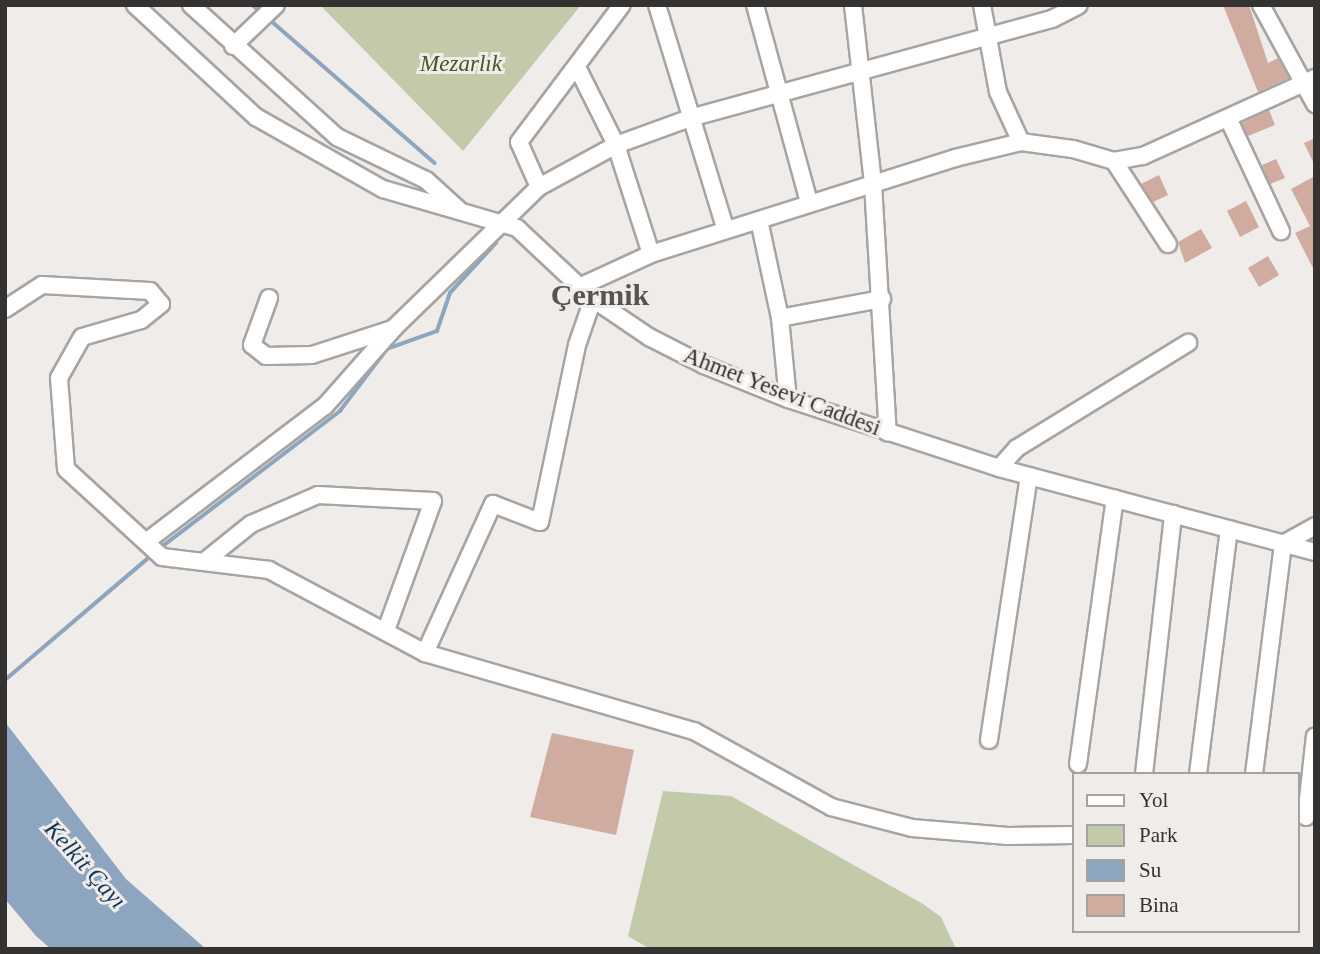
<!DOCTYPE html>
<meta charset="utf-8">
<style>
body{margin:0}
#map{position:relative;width:1320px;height:954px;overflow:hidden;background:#efecea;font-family:"Times New Roman",serif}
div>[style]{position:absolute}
.green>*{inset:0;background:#c2caa9}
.water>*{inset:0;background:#8da5be}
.stream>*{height:3.5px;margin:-1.75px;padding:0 1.75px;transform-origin:1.75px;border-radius:1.75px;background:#8da5be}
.building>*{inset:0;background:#cfac9f}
.roads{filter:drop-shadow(2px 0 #a7a4a2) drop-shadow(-2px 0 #a7a4a2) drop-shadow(0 2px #a7a4a2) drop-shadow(0 -2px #a7a4a2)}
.minor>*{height:16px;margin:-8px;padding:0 8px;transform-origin:8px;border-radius:8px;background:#fff}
span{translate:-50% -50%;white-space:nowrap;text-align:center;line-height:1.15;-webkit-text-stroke:6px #efecea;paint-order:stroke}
.park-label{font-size:23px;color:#4a5420;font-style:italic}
.street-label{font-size:23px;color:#343332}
.water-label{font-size:24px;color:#10365a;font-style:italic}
.district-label{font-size:30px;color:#565452;font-weight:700}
.frame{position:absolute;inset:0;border:7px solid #343332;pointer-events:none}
.legend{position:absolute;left:1072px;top:772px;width:228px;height:161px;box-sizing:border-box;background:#efecea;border:2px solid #a4a2a0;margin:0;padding:9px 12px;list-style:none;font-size:21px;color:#343332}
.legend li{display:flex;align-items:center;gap:14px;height:35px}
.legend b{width:35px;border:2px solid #a4a2a0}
</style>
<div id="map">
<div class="green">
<div style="clip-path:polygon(320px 5px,581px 5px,463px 151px)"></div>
<div style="clip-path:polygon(663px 791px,731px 796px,923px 904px,941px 917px,956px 949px,650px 949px,628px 936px)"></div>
</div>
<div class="water">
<div style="clip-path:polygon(5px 722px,126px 879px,206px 949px,51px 949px,36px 936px,5px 899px)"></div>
</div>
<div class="stream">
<div style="left:253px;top:5px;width:12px;rotate:42deg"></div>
<div style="left:268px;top:18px;width:221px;rotate:41deg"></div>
<div style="left:159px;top:549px;width:228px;rotate:-37.3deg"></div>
<div style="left:340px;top:411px;width:78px;rotate:-52.8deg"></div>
<div style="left:387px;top:349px;width:53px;rotate:-19.8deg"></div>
<div style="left:437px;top:331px;width:40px;rotate:-71.1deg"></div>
<div style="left:450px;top:293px;width:68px;rotate:-47.4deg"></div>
<div style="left:5px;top:680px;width:194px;rotate:-40.4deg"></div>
</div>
<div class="building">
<div style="clip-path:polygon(1223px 5px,1249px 5px,1268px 63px,1278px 58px,1289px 78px,1258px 92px)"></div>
<div style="clip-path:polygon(1269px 110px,1275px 125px,1248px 136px,1242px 123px)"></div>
<div style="clip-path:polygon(1315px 138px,1315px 166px,1304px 143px)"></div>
<div style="clip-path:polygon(1276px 159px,1285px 178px,1270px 184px,1262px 165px)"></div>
<div style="clip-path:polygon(1159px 175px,1168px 195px,1153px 202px,1141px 184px)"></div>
<div style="clip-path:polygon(1315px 176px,1315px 272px,1295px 233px,1310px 226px,1291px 189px)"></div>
<div style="clip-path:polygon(1246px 201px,1259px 227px,1240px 237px,1227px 211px)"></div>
<div style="clip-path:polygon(1201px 229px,1212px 248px,1185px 263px,1178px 242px)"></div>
<div style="clip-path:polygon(1268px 256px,1279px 275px,1259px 287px,1248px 268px)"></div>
<div style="clip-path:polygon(552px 733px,634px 750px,616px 835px,530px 817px)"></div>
</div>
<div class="roads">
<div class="minor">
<div style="left:135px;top:5px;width:165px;rotate:42.8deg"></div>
<div style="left:256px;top:117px;width:146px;rotate:29.6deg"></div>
<div style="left:383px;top:189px;width:140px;rotate:16.2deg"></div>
<div style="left:517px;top:228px;width:104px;rotate:43.1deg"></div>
<div style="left:593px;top:299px;width:68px;rotate:34.2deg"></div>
<div style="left:649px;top:337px;width:62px;rotate:27deg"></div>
<div style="left:704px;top:365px;width:91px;rotate:22deg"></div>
<div style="left:788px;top:399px;width:222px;rotate:18.1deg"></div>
<div style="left:999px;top:468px;width:327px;rotate:14.9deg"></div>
<div style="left:191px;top:5px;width:197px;rotate:42.1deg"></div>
<div style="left:337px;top:137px;width:99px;rotate:25.8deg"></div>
<div style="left:426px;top:180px;width:45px;rotate:42.3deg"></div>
<div style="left:657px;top:5px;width:235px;rotate:73deg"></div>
<div style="left:755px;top:5px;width:205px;rotate:74.7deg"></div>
<div style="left:853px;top:5px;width:180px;rotate:83.6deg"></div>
<div style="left:873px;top:184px;width:249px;rotate:86.6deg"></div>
<div style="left:982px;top:5px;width:88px;rotate:79.6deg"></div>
<div style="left:998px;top:92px;width:55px;rotate:65.3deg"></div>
<div style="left:1261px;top:5px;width:113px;rotate:61.4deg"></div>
<div style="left:233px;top:46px;width:59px;rotate:-43.6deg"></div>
<div style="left:577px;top:67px;width:87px;rotate:63.4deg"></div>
<div style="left:616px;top:145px;width:114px;rotate:72.2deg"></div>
<div style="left:1228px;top:118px;width:125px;rotate:64.9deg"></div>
<div style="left:1114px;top:161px;width:99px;rotate:57deg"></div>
<div style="left:539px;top:187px;width:49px;rotate:-114deg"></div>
<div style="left:519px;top:142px;width:171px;rotate:-53.1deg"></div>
<div style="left:759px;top:220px;width:100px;rotate:77.9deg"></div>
<div style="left:780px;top:318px;width:81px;rotate:84.4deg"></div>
<div style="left:579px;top:287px;width:79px;rotate:-24.6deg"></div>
<div style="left:651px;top:254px;width:319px;rotate:-17.5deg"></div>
<div style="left:955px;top:158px;width:68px;rotate:-13.6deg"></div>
<div style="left:1021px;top:142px;width:52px;rotate:7.7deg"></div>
<div style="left:1073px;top:149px;width:43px;rotate:16.3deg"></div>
<div style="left:1114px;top:161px;width:29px;rotate:-10deg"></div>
<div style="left:1143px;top:156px;width:189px;rotate:-24.4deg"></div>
<div style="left:269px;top:298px;width:50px;rotate:109.9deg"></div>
<div style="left:252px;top:345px;width:18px;rotate:38deg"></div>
<div style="left:266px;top:356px;width:46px;rotate:-1.2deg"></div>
<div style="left:312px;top:355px;width:84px;rotate:-18deg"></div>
<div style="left:5px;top:309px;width:44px;rotate:-33deg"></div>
<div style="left:42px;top:285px;width:108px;rotate:3.2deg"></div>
<div style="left:150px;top:291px;width:17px;rotate:50deg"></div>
<div style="left:161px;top:304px;width:26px;rotate:141deg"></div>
<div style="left:141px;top:320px;width:61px;rotate:163.9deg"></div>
<div style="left:82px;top:337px;width:47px;rotate:119.3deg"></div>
<div style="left:59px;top:378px;width:91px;rotate:85.6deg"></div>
<div style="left:66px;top:469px;width:130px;rotate:42.5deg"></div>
<div style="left:162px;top:557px;width:108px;rotate:6.9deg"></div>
<div style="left:269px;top:570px;width:177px;rotate:28deg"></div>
<div style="left:425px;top:653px;width:280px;rotate:16.2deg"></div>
<div style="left:694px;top:731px;width:157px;rotate:29deg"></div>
<div style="left:831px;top:807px;width:84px;rotate:14.5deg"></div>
<div style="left:912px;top:828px;width:96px;rotate:4.8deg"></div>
<div style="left:1008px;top:836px;width:65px;rotate:-0.9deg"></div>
<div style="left:780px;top:318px;width:104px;rotate:-10.6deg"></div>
<div style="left:999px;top:468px;width:27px;rotate:-48deg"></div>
<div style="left:1017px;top:448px;width:201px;rotate:-31.6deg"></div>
<div style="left:147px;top:541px;width:223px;rotate:-37.2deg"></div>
<div style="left:325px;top:406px;width:104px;rotate:-48.5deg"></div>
<div style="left:394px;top:328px;width:202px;rotate:-44.2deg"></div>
<div style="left:539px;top:187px;width:88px;rotate:-28.6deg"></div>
<div style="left:616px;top:145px;width:79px;rotate:-20deg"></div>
<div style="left:690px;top:118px;width:375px;rotate:-15.3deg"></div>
<div style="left:1052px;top:19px;width:30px;rotate:-27deg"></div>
<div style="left:205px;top:561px;width:59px;rotate:-38.8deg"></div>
<div style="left:251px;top:524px;width:73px;rotate:-23.4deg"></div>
<div style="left:318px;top:495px;width:115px;rotate:3deg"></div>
<div style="left:433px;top:501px;width:137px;rotate:110deg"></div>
<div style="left:425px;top:653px;width:164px;rotate:-65.5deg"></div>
<div style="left:493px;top:504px;width:50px;rotate:21deg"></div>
<div style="left:540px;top:522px;width:181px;rotate:-78.2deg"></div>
<div style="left:577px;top:345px;width:49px;rotate:-70.8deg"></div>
<div style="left:989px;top:740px;width:267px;rotate:-81.4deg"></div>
<div style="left:1078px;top:764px;width:268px;rotate:-82.1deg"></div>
<div style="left:1144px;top:774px;width:262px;rotate:-83.6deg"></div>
<div style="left:1198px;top:774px;width:247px;rotate:-82.8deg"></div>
<div style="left:1254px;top:774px;width:232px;rotate:-82.8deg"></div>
<div style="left:1283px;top:544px;width:37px;rotate:-29deg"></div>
<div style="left:1306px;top:817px;width:81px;rotate:-83.7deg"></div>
</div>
</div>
<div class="park-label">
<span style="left:461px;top:64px">Mezarlık</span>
</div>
<div class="street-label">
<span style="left:782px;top:392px;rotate:21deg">Ahmet Yesevi Caddesi</span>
</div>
<div class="water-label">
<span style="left:85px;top:865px;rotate:48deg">Kelkit Çayı</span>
</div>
<div class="district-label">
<span style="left:600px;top:295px">Çermik</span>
</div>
<div class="frame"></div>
<ul class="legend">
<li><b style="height:9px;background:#fff"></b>Yol</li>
<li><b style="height:19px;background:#c2caa9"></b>Park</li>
<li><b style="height:19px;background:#8da5be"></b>Su</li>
<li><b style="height:19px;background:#cfac9f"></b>Bina</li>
</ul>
</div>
